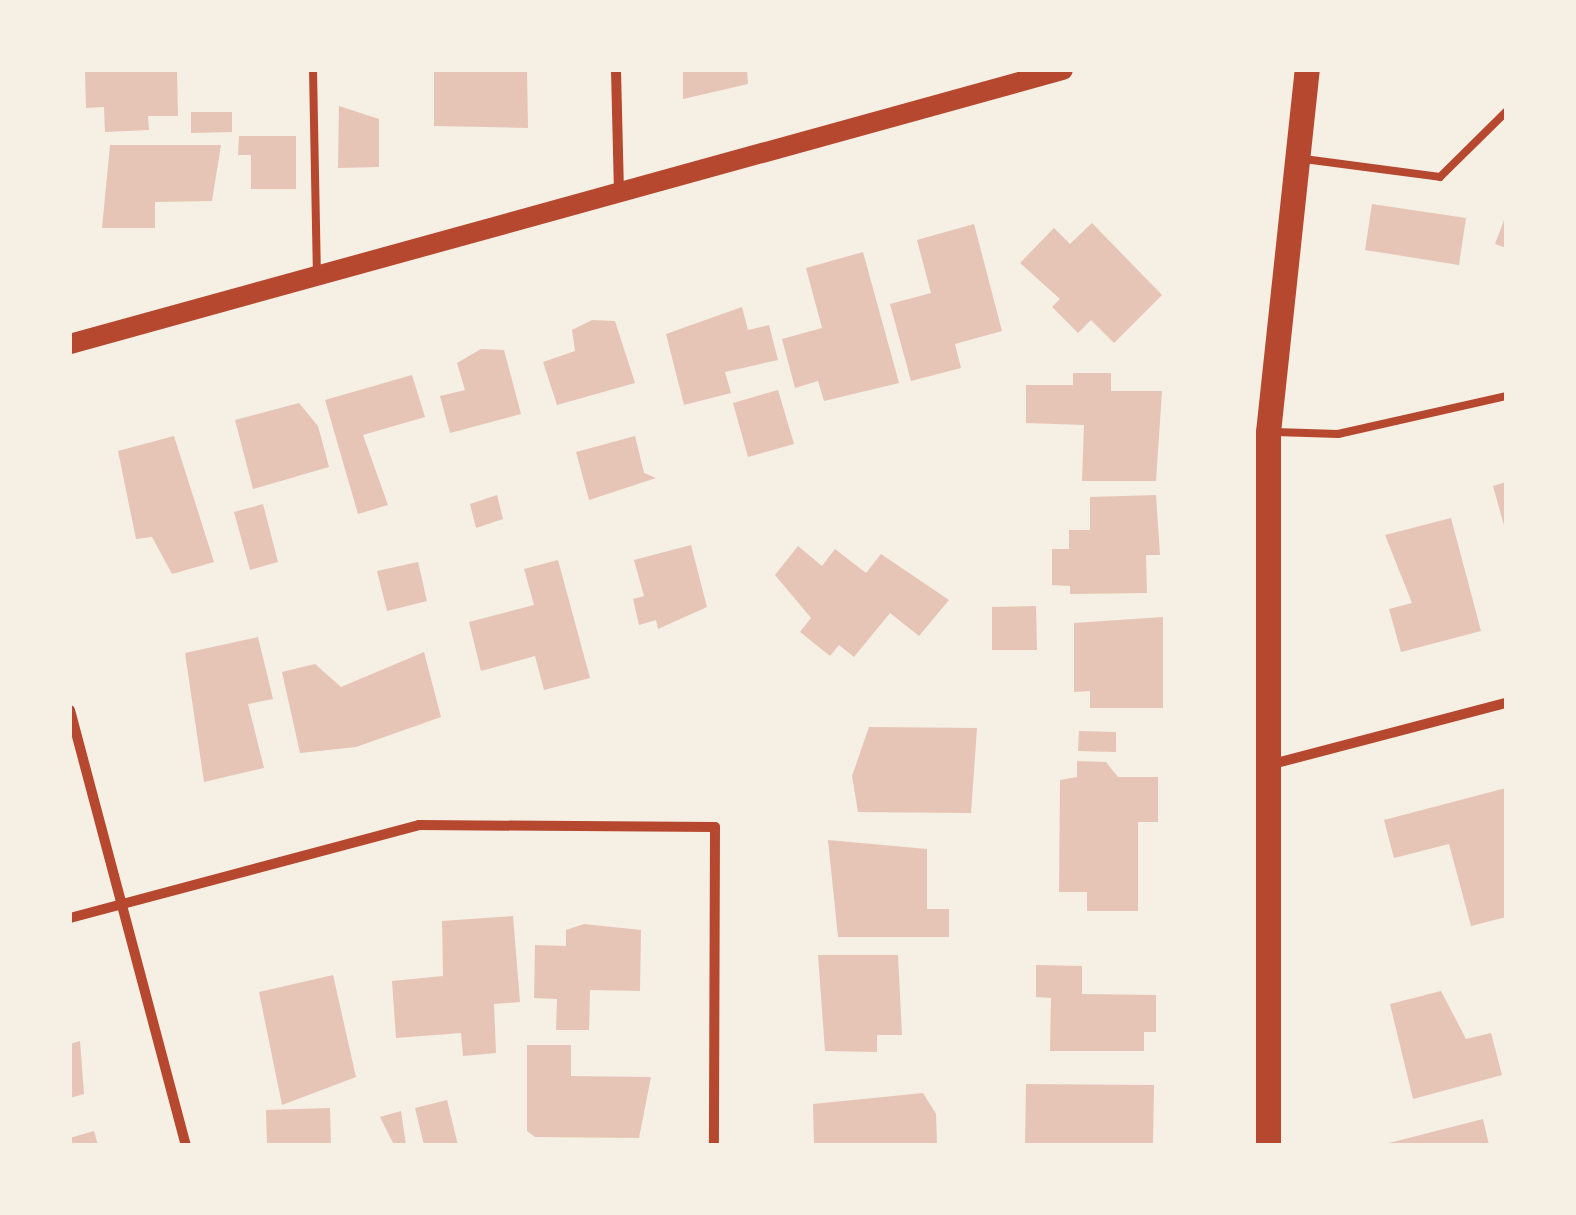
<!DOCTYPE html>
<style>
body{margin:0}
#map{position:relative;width:1576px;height:1215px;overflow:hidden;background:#f6efe4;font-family:Karla,sans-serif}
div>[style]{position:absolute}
.building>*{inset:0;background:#e6c5b7}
.service>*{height:8px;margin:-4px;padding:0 4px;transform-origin:4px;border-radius:4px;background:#b5482f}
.minor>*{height:10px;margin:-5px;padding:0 5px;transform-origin:5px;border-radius:5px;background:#b5482f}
.secondary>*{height:20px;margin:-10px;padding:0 10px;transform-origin:10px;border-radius:10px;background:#b5482f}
.primary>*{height:25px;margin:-12.5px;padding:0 12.5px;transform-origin:12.5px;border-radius:12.5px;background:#b5482f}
span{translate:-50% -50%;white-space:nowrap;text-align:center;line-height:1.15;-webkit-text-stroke:8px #f6efe4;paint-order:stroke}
.frame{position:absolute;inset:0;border:72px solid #f6efe4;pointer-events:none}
</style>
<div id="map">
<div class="building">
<div style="clip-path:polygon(85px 70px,177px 70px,178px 116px,148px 116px,149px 130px,105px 132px,104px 107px,86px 108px)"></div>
<div style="clip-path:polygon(434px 70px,527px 70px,528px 128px,434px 126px)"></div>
<div style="clip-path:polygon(683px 70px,747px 70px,748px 84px,683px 99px)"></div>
<div style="clip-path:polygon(339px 106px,379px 119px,379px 167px,338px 168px)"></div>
<div style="clip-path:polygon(191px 112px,232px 112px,232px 132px,191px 133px)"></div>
<div style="clip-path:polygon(239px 136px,296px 136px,296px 189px,251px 189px,251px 155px,238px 155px)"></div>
<div style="clip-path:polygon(110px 145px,221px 145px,212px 201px,155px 202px,155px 228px,102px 228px)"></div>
<div style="clip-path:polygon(1372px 204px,1466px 218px,1459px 265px,1365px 250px)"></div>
<div style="clip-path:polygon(1506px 215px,1506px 248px,1495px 244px)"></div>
<div style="clip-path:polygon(1092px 223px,1162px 295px,1114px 343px,1091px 320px,1078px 333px,1052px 307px,1060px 299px,1020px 263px,1054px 228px,1070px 244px)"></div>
<div style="clip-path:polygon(974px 224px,1002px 331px,955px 344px,961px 368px,911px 381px,890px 304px,931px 293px,917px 240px)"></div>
<div style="clip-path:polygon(863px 252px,899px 383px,824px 401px,818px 381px,795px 388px,782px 339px,822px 328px,806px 268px)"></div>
<div style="clip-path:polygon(742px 307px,748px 330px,769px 325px,778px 360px,725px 372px,731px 393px,684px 405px,666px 334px)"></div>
<div style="clip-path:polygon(592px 320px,615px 321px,635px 383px,557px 405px,543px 362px,575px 351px,572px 330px)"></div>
<div style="clip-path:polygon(481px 349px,504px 350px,521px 414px,450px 433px,440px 396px,465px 390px,457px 363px)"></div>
<div style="clip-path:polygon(1073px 373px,1111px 373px,1111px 391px,1162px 391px,1156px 481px,1082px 481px,1084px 425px,1026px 423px,1026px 385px,1073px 385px)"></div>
<div style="clip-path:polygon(412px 375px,425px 417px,363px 435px,388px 505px,358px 514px,325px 400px)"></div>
<div style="clip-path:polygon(778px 390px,794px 444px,748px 457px,733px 403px)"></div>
<div style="clip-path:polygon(299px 403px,318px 426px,329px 467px,253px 489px,235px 420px)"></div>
<div style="clip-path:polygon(174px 436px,214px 562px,172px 574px,152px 537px,136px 539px,118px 451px)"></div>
<div style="clip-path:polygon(635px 436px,644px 473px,656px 478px,589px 500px,576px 452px)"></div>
<div style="clip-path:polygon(1506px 482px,1506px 528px,1505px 529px,1493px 486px)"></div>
<div style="clip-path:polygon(497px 495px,503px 519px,476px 528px,470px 504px)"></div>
<div style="clip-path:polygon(1156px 495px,1160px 555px,1146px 555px,1147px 593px,1070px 594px,1070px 586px,1052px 585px,1052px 549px,1069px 549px,1069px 530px,1090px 530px,1090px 497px)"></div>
<div style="clip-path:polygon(263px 504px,278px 562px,250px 570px,234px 512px)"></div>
<div style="clip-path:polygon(1451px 518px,1481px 631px,1401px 652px,1389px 609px,1412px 603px,1385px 535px)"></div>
<div style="clip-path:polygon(691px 545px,707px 607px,658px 629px,656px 620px,639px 625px,633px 599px,644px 596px,634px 560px)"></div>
<div style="clip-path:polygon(798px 546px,822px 566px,835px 549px,866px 573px,881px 554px,949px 600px,919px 636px,890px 613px,854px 657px,839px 645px,830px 656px,800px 632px,811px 618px,775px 575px)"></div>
<div style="clip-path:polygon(558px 560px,590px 678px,544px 690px,535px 656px,481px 671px,469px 622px,534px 605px,524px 569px)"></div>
<div style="clip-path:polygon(418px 562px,427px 601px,387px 611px,377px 571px)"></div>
<div style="clip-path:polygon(1036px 606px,1037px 650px,992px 650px,992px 607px)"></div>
<div style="clip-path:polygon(1163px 617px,1163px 708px,1090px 708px,1090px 691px,1074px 692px,1074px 623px)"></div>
<div style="clip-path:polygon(258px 637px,273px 699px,248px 704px,264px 768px,204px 782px,185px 653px)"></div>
<div style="clip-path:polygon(424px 652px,441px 717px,356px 747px,300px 753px,282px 672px,315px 664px,341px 687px)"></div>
<div style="clip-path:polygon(869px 727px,977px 728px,971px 813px,858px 812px,852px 776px)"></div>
<div style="clip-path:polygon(1079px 731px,1116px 732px,1116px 752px,1078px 751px)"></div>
<div style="clip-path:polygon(1077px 761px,1106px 762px,1118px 777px,1158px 777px,1158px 822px,1138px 822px,1138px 911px,1087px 911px,1087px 892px,1059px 892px,1060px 780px,1077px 777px)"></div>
<div style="clip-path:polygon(1506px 788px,1506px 917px,1471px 926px,1449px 844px,1394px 858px,1384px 820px)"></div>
<div style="clip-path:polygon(828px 840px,927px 849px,927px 909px,949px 909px,949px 937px,838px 937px)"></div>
<div style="clip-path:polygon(513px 916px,520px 1002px,494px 1004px,496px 1053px,463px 1056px,461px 1033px,396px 1038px,392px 981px,443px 976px,442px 921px)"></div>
<div style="clip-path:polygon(584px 924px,641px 930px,640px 991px,590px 990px,589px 1030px,556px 1030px,557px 999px,534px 998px,535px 945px,566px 946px,566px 930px)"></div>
<div style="clip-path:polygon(818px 955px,898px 955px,902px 1035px,877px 1035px,877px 1052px,825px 1051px)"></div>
<div style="clip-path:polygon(1036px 965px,1082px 966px,1082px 994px,1156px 995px,1156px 1032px,1144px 1032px,1144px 1051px,1050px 1051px,1051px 998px,1036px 997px)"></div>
<div style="clip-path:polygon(333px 975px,356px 1077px,282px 1105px,259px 992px)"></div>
<div style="clip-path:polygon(1441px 991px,1466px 1039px,1491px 1033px,1502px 1075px,1413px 1099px,1390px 1004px)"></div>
<div style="clip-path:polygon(80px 1041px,84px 1094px,70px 1098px,70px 1044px)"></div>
<div style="clip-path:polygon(527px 1045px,571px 1045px,571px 1076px,651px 1077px,639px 1138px,535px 1137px,527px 1131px)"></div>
<div style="clip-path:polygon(1026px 1084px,1154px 1085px,1153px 1145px,1025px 1145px)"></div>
<div style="clip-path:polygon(923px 1093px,936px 1114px,937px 1145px,814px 1145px,813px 1104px)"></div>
<div style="clip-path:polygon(447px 1100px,458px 1145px,424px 1145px,415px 1108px)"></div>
<div style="clip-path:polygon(330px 1108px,331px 1145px,267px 1145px,266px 1110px)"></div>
<div style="clip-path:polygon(401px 1111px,406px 1145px,394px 1145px,380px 1117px)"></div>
<div style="clip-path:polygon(1483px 1119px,1489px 1145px,1385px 1145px,1385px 1144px)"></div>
<div style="clip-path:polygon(94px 1131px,98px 1145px,70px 1145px,70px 1138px)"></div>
</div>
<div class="service">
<div style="left:313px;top:70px;width:205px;rotate:88.9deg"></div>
<div style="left:1304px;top:159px;width:137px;rotate:7.5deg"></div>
<div style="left:1440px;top:177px;width:93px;rotate:-44.6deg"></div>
<div style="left:1275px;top:432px;width:63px;rotate:1.8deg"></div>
<div style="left:1338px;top:434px;width:172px;rotate:-12.7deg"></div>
</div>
<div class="minor">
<div style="left:616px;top:70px;width:123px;rotate:88.6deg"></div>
<div style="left:70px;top:710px;width:450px;rotate:75.1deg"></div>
<div style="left:1269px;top:765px;width:245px;rotate:-14.7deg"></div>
<div style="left:70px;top:918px;width:361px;rotate:-14.9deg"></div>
<div style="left:419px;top:825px;width:296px;rotate:0.4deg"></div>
<div style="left:715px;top:827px;width:318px;rotate:90.2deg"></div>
</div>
<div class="secondary">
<div style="left:70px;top:344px;width:1030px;rotate:-15.43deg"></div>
</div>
<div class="primary">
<div style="left:1268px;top:1145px;width:713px;rotate:-90deg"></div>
<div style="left:1268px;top:432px;width:364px;rotate:-83.9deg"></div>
</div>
<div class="frame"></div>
</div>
